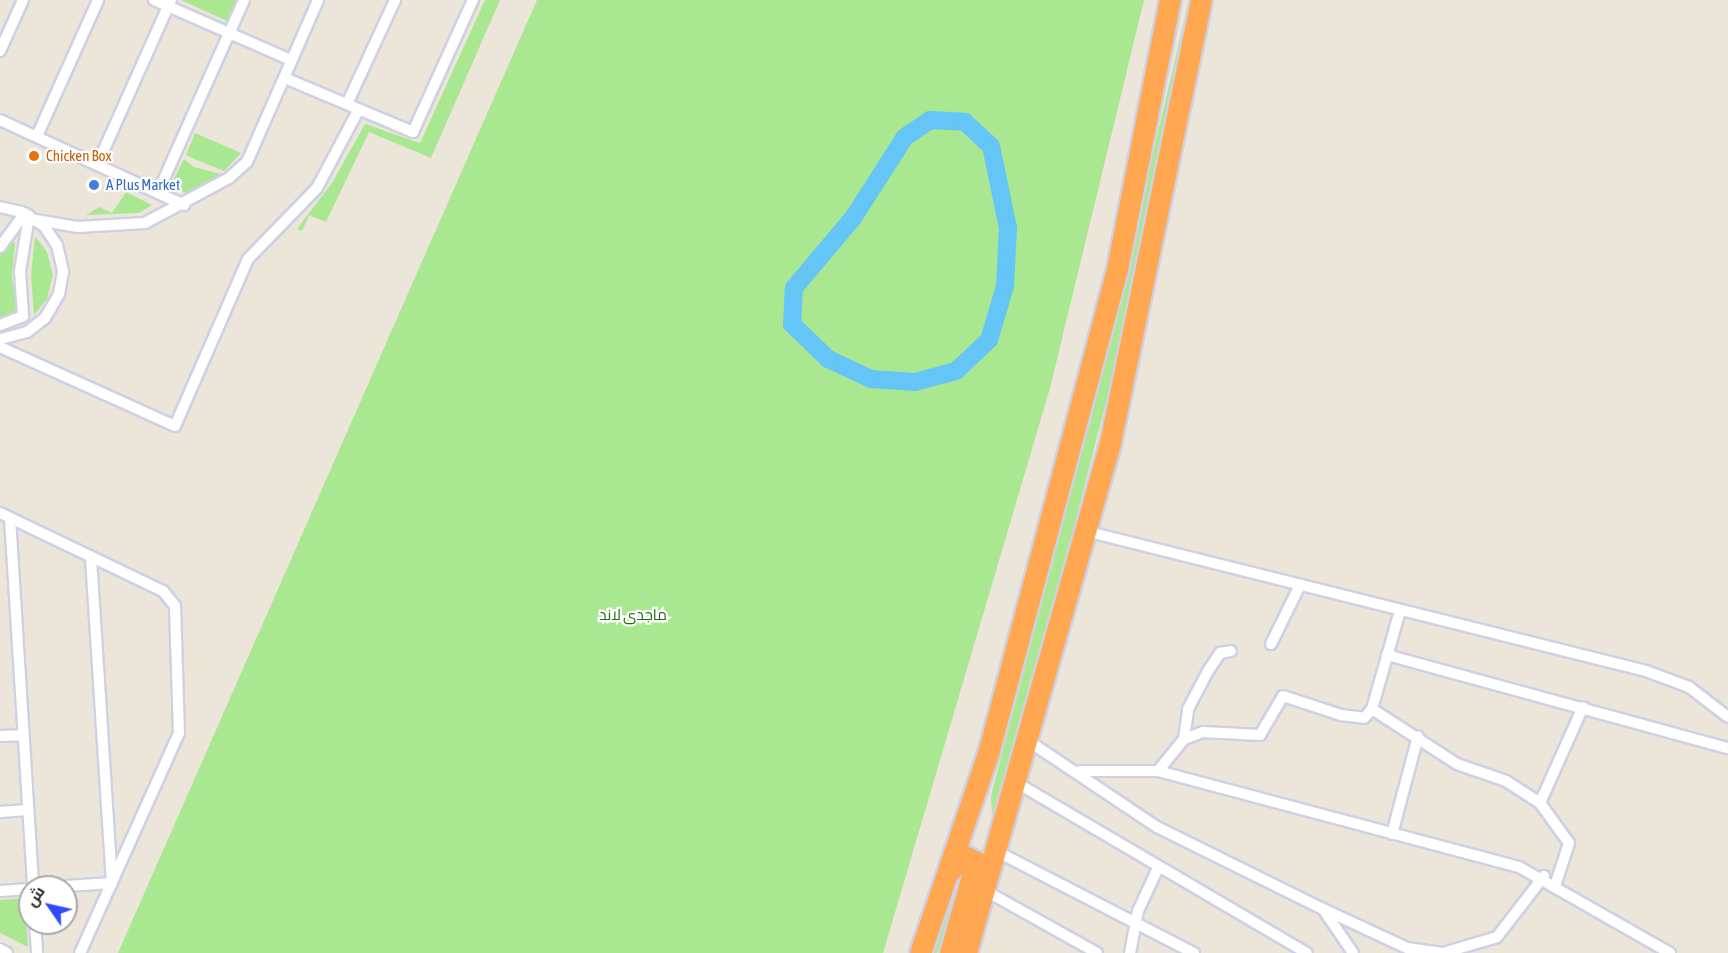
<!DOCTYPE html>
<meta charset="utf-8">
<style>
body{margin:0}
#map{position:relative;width:1728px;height:953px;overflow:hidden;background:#ece5d9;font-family:"Asap Condensed",Cairo,sans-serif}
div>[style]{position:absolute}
.green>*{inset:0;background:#a9e791}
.river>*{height:18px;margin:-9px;padding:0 9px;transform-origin:9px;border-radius:9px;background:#64c5f6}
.roads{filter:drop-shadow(2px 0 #ced1e3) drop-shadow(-2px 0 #ced1e3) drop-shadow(0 2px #ced1e3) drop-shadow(0 -2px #ced1e3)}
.street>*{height:10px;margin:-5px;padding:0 5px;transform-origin:5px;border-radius:5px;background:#fff}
.highway>*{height:21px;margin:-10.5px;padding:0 10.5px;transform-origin:10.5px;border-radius:10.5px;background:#ffa851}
.dots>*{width:16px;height:16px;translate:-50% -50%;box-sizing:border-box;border:3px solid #fff;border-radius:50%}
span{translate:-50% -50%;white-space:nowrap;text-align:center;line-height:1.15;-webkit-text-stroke:4.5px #fff;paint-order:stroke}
.food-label{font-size:15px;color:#c56008}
.left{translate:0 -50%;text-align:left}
.shop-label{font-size:15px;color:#366cbe}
.park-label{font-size:15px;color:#216915}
.north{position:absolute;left:18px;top:875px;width:60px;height:60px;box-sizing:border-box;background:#fff;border:2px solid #a9a9a9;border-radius:50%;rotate:304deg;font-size:16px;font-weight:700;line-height:24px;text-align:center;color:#282828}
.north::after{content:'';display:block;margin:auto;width:21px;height:27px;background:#334bff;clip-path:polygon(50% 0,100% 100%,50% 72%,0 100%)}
</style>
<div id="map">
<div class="green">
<div style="clip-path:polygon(181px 0,237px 0,227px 21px)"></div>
<div style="clip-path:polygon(485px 0,500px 0,431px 158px,369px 132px,326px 222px,309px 215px,302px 231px,297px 229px,332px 183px,365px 124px,420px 143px)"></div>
<div style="clip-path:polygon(537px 0,1144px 0,1050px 388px,883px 953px,118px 953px)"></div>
<div style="clip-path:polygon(1189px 0,1199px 0,1123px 336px,1044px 643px,992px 815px,991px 796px,1095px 401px)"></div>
<div style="clip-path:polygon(195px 133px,241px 153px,224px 171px,197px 160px,186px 155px)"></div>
<div style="clip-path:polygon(184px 159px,194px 167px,221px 174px,194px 192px,183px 192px,174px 179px)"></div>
<div style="clip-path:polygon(126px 192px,152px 205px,139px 213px,86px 215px,99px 207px,112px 213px)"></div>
<div style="clip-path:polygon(35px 236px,47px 252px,53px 275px,47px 299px,34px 315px,31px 275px)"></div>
<div style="clip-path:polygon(10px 240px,15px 243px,12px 277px,18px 317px,0 320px,0 252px)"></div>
<div style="clip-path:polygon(961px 868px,967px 872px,937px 953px,931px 953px)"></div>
<div style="clip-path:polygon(25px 898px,28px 947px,0 933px,0 900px)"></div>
</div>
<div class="river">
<div style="left:930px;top:120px;width:35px;rotate:3deg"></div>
<div style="left:965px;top:122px;width:35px;rotate:43deg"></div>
<div style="left:991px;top:146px;width:84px;rotate:78.3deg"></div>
<div style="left:1008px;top:228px;width:58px;rotate:93deg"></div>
<div style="left:1005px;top:286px;width:56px;rotate:106.5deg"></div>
<div style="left:989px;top:340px;width:45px;rotate:136.8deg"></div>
<div style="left:956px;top:371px;width:42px;rotate:165deg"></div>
<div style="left:915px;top:382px;width:44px;rotate:-176.1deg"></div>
<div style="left:871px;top:379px;width:47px;rotate:-155.1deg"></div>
<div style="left:828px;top:359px;width:50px;rotate:-135.8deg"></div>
<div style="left:792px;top:324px;width:36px;rotate:-87deg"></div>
<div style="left:794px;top:288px;width:92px;rotate:-49.9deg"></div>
<div style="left:853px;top:218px;width:96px;rotate:-57.3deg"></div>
<div style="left:905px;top:137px;width:30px;rotate:-34deg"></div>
</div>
<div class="roads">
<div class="street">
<div style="left:154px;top:0;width:150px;rotate:23.7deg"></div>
<div style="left:0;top:51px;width:56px;rotate:-65.7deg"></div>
<div style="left:287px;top:79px;width:137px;rotate:22.8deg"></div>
<div style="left:413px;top:132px;width:145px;rotate:-65.6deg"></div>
<div style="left:347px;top:104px;width:115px;rotate:-65.2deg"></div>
<div style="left:0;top:120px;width:203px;rotate:24.8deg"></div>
<div style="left:37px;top:136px;width:149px;rotate:-65.8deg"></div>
<div style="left:98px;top:163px;width:179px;rotate:-65.9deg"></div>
<div style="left:159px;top:190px;width:208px;rotate:-65.9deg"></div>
<div style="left:0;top:207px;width:22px;rotate:13deg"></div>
<div style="left:21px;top:212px;width:27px;rotate:31deg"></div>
<div style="left:44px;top:226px;width:23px;rotate:56deg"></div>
<div style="left:57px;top:245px;width:28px;rotate:77deg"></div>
<div style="left:63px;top:272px;width:22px;rotate:100deg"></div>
<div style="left:59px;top:294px;width:28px;rotate:120deg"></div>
<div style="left:45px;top:318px;width:23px;rotate:142deg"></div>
<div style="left:27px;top:332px;width:28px;rotate:165deg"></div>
<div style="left:36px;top:220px;width:43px;rotate:9.5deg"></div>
<div style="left:78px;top:227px;width:67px;rotate:-3.4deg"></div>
<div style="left:145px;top:223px;width:95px;rotate:-28.2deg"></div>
<div style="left:229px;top:178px;width:24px;rotate:-42deg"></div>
<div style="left:247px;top:162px;width:177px;rotate:-66.3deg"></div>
<div style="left:0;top:247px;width:42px;rotate:-53.7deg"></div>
<div style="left:0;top:325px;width:25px;rotate:-21deg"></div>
<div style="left:23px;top:316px;width:45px;rotate:-93.8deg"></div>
<div style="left:20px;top:271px;width:56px;rotate:-80.7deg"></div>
<div style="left:0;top:347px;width:192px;rotate:24.3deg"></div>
<div style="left:175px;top:426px;width:182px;rotate:-66.4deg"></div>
<div style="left:248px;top:259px;width:99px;rotate:-45.8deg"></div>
<div style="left:317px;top:188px;width:89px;rotate:-62deg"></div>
<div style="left:0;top:513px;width:181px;rotate:25.6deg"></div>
<div style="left:163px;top:591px;width:19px;rotate:51deg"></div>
<div style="left:175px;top:606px;width:127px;rotate:88.2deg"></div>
<div style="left:179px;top:733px;width:241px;rotate:114.2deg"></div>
<div style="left:10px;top:518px;width:370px;rotate:86.4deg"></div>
<div style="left:1085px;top:531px;width:578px;rotate:14.01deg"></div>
<div style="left:1646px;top:671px;width:46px;rotate:20.4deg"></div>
<div style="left:1689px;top:687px;width:49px;rotate:37.6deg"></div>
<div style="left:1271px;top:644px;width:66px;rotate:-63.8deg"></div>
<div style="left:1387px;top:655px;width:353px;rotate:15.3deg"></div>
<div style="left:1372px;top:709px;width:102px;rotate:-74.1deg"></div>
<div style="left:0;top:736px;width:23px;rotate:-2deg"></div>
<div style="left:1184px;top:739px;width:20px;rotate:-20deg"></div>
<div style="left:1203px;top:732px;width:57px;rotate:3deg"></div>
<div style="left:1260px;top:735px;width:45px;rotate:-59.5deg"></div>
<div style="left:1283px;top:696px;width:61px;rotate:18.1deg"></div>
<div style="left:1341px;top:715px;width:23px;rotate:7deg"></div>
<div style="left:1364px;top:718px;width:12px;rotate:-48deg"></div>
<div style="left:1372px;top:709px;width:101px;rotate:32.9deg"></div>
<div style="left:1457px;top:764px;width:52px;rotate:19.1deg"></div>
<div style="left:1506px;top:781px;width:40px;rotate:32.9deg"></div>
<div style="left:1540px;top:803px;width:49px;rotate:54.1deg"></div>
<div style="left:1569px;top:843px;width:42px;rotate:108deg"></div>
<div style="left:1027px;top:740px;width:156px;rotate:33.8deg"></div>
<div style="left:1157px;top:827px;width:185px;rotate:26.3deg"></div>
<div style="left:1323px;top:909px;width:53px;rotate:55.7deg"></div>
<div style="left:1080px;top:771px;width:78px"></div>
<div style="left:1158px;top:771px;width:374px;rotate:14.9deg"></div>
<div style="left:1519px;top:867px;width:174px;rotate:29.7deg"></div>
<div style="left:1158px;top:771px;width:41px;rotate:-50.9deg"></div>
<div style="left:1184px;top:739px;width:30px;rotate:-82deg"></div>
<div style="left:1188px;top:709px;width:43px;rotate:-62.2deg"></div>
<div style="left:1208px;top:671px;width:22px;rotate:-56deg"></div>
<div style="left:1220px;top:653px;width:11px;rotate:-10deg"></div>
<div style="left:1017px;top:783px;width:336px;rotate:30.4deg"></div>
<div style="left:1540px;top:803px;width:105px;rotate:-65.9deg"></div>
<div style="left:0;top:812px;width:28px;rotate:-4deg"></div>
<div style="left:1392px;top:834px;width:101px;rotate:-75.1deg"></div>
<div style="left:996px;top:851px;width:223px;rotate:27.3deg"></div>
<div style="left:51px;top:887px;width:61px;rotate:-3.8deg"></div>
<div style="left:112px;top:883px;width:327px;rotate:-93.7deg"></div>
<div style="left:0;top:891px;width:30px;rotate:-4deg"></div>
<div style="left:986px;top:891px;width:127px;rotate:29.2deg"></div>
<div style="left:1323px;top:909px;width:93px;rotate:24.9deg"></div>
<div style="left:1407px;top:948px;width:34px;rotate:8deg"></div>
<div style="left:35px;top:923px;width:30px;rotate:86deg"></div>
<div style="left:0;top:949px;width:8px;rotate:30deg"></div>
<div style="left:1130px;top:953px;width:43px;rotate:-79.2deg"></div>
<div style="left:1138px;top:911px;width:47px;rotate:-65.1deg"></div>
<div style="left:1443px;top:953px;width:56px;rotate:-16.5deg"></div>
<div style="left:1497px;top:937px;width:77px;rotate:-52.4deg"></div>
</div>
<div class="highway">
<div style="left:920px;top:953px;width:214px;rotate:-71.2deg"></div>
<div style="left:989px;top:750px;width:498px;rotate:-75.1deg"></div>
<div style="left:1117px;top:269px;width:274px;rotate:-78.9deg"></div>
<div style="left:950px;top:953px;width:95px;rotate:-74.1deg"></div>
<div style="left:976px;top:862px;width:13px;rotate:-153deg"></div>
<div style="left:964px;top:856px;width:21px;rotate:133deg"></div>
<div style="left:966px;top:953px;width:530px;rotate:-74.23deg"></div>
<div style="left:1110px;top:443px;width:452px;rotate:-78.4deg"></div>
</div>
</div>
<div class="dots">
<div style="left:34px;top:156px;background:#e8710a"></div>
<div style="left:94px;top:185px;background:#3f7fe0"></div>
</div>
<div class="food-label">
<span class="left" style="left:46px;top:156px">Chicken Box</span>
</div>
<div class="shop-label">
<span class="left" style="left:106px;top:185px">A Plus Market</span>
</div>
<div class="park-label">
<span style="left:633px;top:615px">ماجدی لاند</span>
</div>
<div class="north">ش</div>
</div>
